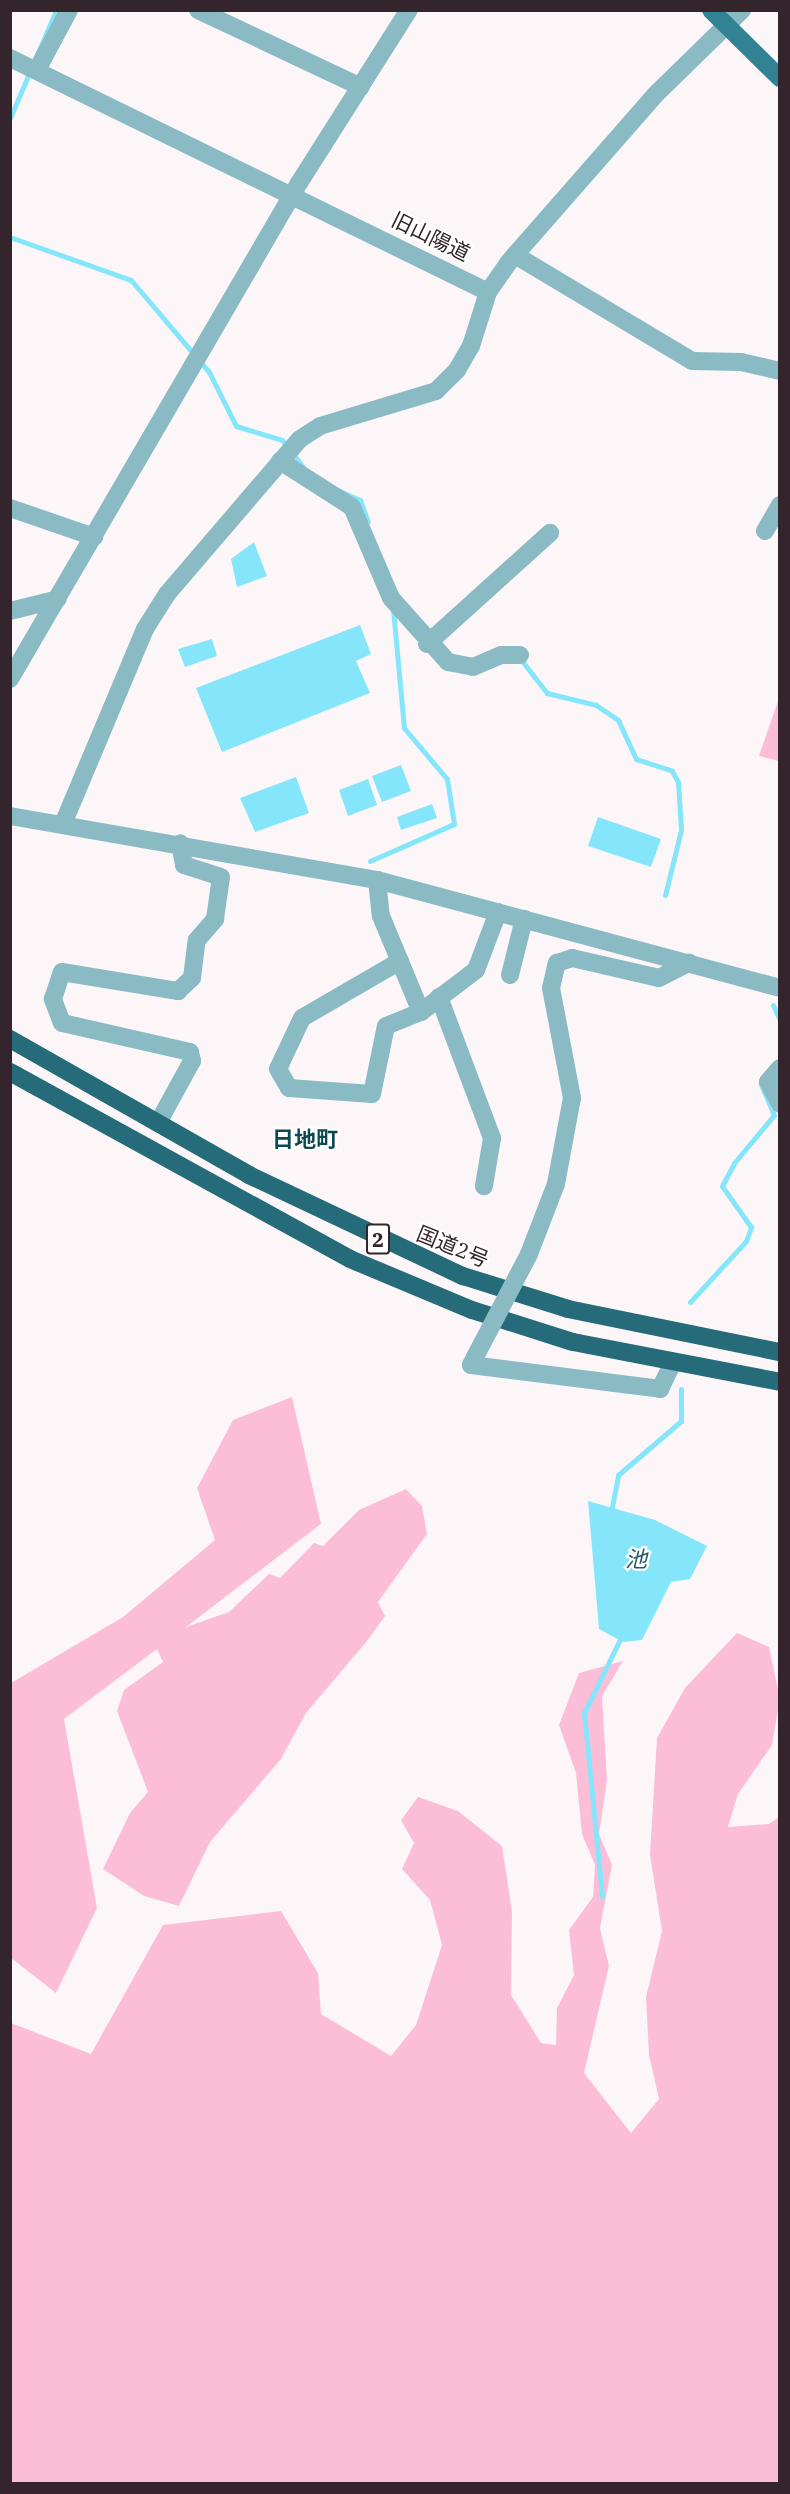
<!DOCTYPE html>
<meta charset="utf-8">
<style>
body{margin:0}
#map{position:relative;width:790px;height:2494px;overflow:hidden;background:#fdf6f9;font-family:"IBM Plex Serif","Noto Sans JP",serif}
div>[style]{position:absolute}
.green>*{inset:0;background:#fcbed7}
.water>*{inset:0;background:#85e5fa}
.stream>*{height:5px;margin:-2.5px;padding:0 2.5px;transform-origin:2.5px;border-radius:2.5px;background:#85e5fa}
.minor>*{height:18px;margin:-9px;padding:0 9px;transform-origin:9px;border-radius:9px;background:#8abbc5}
.major>*{height:18px;margin:-9px;padding:0 9px;transform-origin:9px;border-radius:9px;background:#318292}
.highway>*{height:18px;margin:-9px;padding:0 9px;transform-origin:9px;border-radius:9px;background:#256b79}
.minor-bridge>*{height:18px;margin:-9px;padding:0 9px;transform-origin:9px;border-radius:9px;background:#8abbc5}
span{translate:-50% -50%;white-space:nowrap;text-align:center;line-height:1.15;-webkit-text-stroke:4.5px #fff;paint-order:stroke}
.shield-label span{padding:2px 4px;background:#fff;border:2px solid;border-radius:4px;-webkit-text-stroke-width:0}
.shield-label{font-size:20px;color:#33252b;font-weight:700}
.street-label{font-size:21px;color:#33252b}
.neighbourhood-label{font-size:22px;color:#0d4953;font-weight:700}
.water-label{font-size:22px;color:#245b66;font-style:italic}
.frame{position:absolute;inset:0;border:12px solid #33252b;pointer-events:none}
</style>
<div id="map">
<div class="green">
<div style="clip-path:polygon(779px 698px,780px 761px,779px 761px,759px 756px)"></div>
<div style="clip-path:polygon(292px 1397px,321px 1524px,186px 1627px,229px 1612px,269px 1574px,280px 1578px,314px 1543px,323px 1546px,359px 1510px,406px 1489px,422px 1506px,427px 1534px,378px 1602px,385px 1616px,367px 1641px,306px 1713px,281px 1759px,210px 1842px,179px 1906px,144px 1896px,103px 1869px,130px 1813px,148px 1792px,117px 1711px,124px 1690px,163px 1662px,157px 1649px,64px 1719px,97px 1908px,56px 1993px,11px 1958px,11px 1683px,123px 1617px,215px 1540px,197px 1488px,233px 1420px)"></div>
<div style="clip-path:polygon(737px 1633px,769px 1647px,780px 1699px,772px 1745px,738px 1794px,728px 1827px,769px 1824px,779px 1817px,779px 2483px,11px 2483px,11px 2023px,91px 2054px,163px 1925px,281px 1911px,318px 1973px,321px 2014px,391px 2056px,416px 2025px,442px 1945px,430px 1900px,402px 1869px,414px 1843px,401px 1820px,418px 1797px,458px 1811px,502px 1846px,512px 1911px,511px 1995px,541px 2043px,556px 2045px,557px 2008px,574px 1975px,569px 1930px,593px 1897px,595px 1865px,582px 1834px,576px 1773px,559px 1725px,579px 1673px,623px 1661px,602px 1696px,607px 1780px,599px 1834px,612px 1865px,600px 1928px,609px 1966px,584px 2073px,631px 2133px,659px 2099px,649px 2055px,646px 1997px,662px 1931px,650px 1855px,657px 1738px,685px 1688px)"></div>
</div>
<div class="water">
<div style="clip-path:polygon(254px 542px,267px 576px,237px 587px,231px 559px)"></div>
<div style="clip-path:polygon(360px 625px,371px 654px,356px 661px,370px 693px,222px 752px,196px 688px)"></div>
<div style="clip-path:polygon(212px 639px,217px 656px,185px 667px,178px 649px)"></div>
<div style="clip-path:polygon(401px 765px,411px 791px,382px 802px,372px 776px)"></div>
<div style="clip-path:polygon(296px 777px,309px 813px,255px 832px,240px 798px)"></div>
<div style="clip-path:polygon(368px 779px,377px 805px,348px 816px,339px 790px)"></div>
<div style="clip-path:polygon(432px 804px,437px 818px,401px 830px,397px 817px)"></div>
<div style="clip-path:polygon(598px 817px,661px 839px,651px 867px,588px 846px)"></div>
<div style="clip-path:polygon(588px 1501px,655px 1520px,707px 1546px,690px 1579px,671px 1582px,642px 1640px,623px 1642px,599px 1629px)"></div>
</div>
<div class="stream">
<div style="left:10px;top:118px;width:117px;rotate:-66.9deg"></div>
<div style="left:10px;top:237px;width:128px;rotate:19.6deg"></div>
<div style="left:131px;top:280px;width:121px;rotate:49.7deg"></div>
<div style="left:209px;top:372px;width:60px;rotate:63.4deg"></div>
<div style="left:236px;top:426px;width:48px;rotate:16.9deg"></div>
<div style="left:282px;top:440px;width:33px;rotate:52deg"></div>
<div style="left:333px;top:488px;width:30px;rotate:24deg"></div>
<div style="left:360px;top:500px;width:23px;rotate:70deg"></div>
<div style="left:522px;top:661px;width:41px;rotate:52deg"></div>
<div style="left:547px;top:693px;width:50px;rotate:13.8deg"></div>
<div style="left:596px;top:705px;width:27px;rotate:34deg"></div>
<div style="left:618px;top:720px;width:43px;rotate:65.2deg"></div>
<div style="left:636px;top:759px;width:38px;rotate:18deg"></div>
<div style="left:672px;top:771px;width:13px;rotate:61deg"></div>
<div style="left:678px;top:782px;width:48px;rotate:86.4deg"></div>
<div style="left:681px;top:830px;width:67px;rotate:103.8deg"></div>
<div style="left:370px;top:861px;width:92px;rotate:-23.8deg"></div>
<div style="left:454px;top:824px;width:46px;rotate:-98.8deg"></div>
<div style="left:447px;top:779px;width:67px;rotate:-130.1deg"></div>
<div style="left:404px;top:728px;width:120px;rotate:-95.3deg"></div>
<div style="left:773px;top:1005px;width:17px;rotate:66deg"></div>
<div style="left:690px;top:1302px;width:83px;rotate:-47.4deg"></div>
<div style="left:746px;top:1241px;width:15px;rotate:-70deg"></div>
<div style="left:751px;top:1227px;width:50px;rotate:-125.3deg"></div>
<div style="left:722px;top:1186px;width:26px;rotate:-62deg"></div>
<div style="left:734px;top:1163px;width:62px;rotate:-50.2deg"></div>
<div style="left:774px;top:1115px;width:34px;rotate:-113deg"></div>
<div style="left:611px;top:1512px;width:38px;rotate:-79deg"></div>
<div style="left:618px;top:1475px;width:83px;rotate:-40.6deg"></div>
<div style="left:681px;top:1421px;width:32px;rotate:-90deg"></div>
<div style="left:602px;top:1896px;width:184px;rotate:-95.6deg"></div>
<div style="left:584px;top:1713px;width:87px;rotate:-64deg"></div>
</div>
<div class="minor">
<div style="left:198px;top:10px;width:180px;rotate:25.3deg"></div>
<div style="left:10px;top:58px;width:532px;rotate:26.08deg"></div>
<div style="left:37px;top:70px;width:68px;rotate:-61.9deg"></div>
<div style="left:515px;top:255px;width:206px;rotate:30.9deg"></div>
<div style="left:692px;top:361px;width:49px;rotate:1.2deg"></div>
<div style="left:741px;top:362px;width:40px;rotate:13deg"></div>
<div style="left:280px;top:461px;width:85px;rotate:32.6deg"></div>
<div style="left:352px;top:507px;width:99px;rotate:66.8deg"></div>
<div style="left:391px;top:598px;width:86px;rotate:48.3deg"></div>
<div style="left:448px;top:662px;width:25px;rotate:11deg"></div>
<div style="left:473px;top:667px;width:30px;rotate:-23deg"></div>
<div style="left:501px;top:655px;width:19px"></div>
<div style="left:10px;top:508px;width:89px;rotate:19deg"></div>
<div style="left:765px;top:531px;width:30px;rotate:-60deg"></div>
<div style="left:10px;top:611px;width:49px;rotate:-14deg"></div>
<div style="left:427px;top:644px;width:166px;rotate:-42.1deg"></div>
<div style="left:10px;top:679px;width:574px;rotate:-59.77deg"></div>
<div style="left:299px;top:183px;width:205px;rotate:-57.6deg"></div>
<div style="left:10px;top:816px;width:373px;rotate:9.9deg"></div>
<div style="left:377px;top:880px;width:417px;rotate:15deg"></div>
<div style="left:63px;top:824px;width:212px;rotate:-67.2deg"></div>
<div style="left:145px;top:629px;width:41px;rotate:-57.8deg"></div>
<div style="left:167px;top:594px;width:204px;rotate:-49.4deg"></div>
<div style="left:300px;top:439px;width:24px;rotate:-33deg"></div>
<div style="left:320px;top:426px;width:121px;rotate:-16.8deg"></div>
<div style="left:436px;top:391px;width:30px;rotate:-45deg"></div>
<div style="left:457px;top:370px;width:28px;rotate:-60deg"></div>
<div style="left:471px;top:346px;width:57px;rotate:-72.5deg"></div>
<div style="left:488px;top:292px;width:35px;rotate:-55deg"></div>
<div style="left:508px;top:263px;width:223px;rotate:-48.8deg"></div>
<div style="left:655px;top:95px;width:122px;rotate:-44.3deg"></div>
<div style="left:377px;top:880px;width:36px;rotate:84deg"></div>
<div style="left:381px;top:916px;width:104px;rotate:67.4deg"></div>
<div style="left:400px;top:961px;width:113px;rotate:149.8deg"></div>
<div style="left:302px;top:1018px;width:56px;rotate:115.2deg"></div>
<div style="left:278px;top:1069px;width:22px;rotate:60deg"></div>
<div style="left:289px;top:1088px;width:83px;rotate:4.1deg"></div>
<div style="left:372px;top:1094px;width:69px;rotate:-78.4deg"></div>
<div style="left:386px;top:1026px;width:38px;rotate:-22deg"></div>
<div style="left:421px;top:1012px;width:69px;rotate:-37.4deg"></div>
<div style="left:476px;top:970px;width:62px;rotate:-69.2deg"></div>
<div style="left:510px;top:975px;width:58px;rotate:-76deg"></div>
<div style="left:439px;top:997px;width:151px;rotate:69.4deg"></div>
<div style="left:492px;top:1138px;width:49px;rotate:99.5deg"></div>
<div style="left:780px;top:1068px;width:18px;rotate:131deg"></div>
<div style="left:768px;top:1082px;width:25px;rotate:61deg"></div>
<div style="left:158px;top:1123px;width:71px;rotate:-61.3deg"></div>
<div style="left:192px;top:1061px;width:9px;rotate:-103deg"></div>
<div style="left:190px;top:1052px;width:131px;rotate:-167.2deg"></div>
<div style="left:62px;top:1023px;width:26px;rotate:-111deg"></div>
<div style="left:53px;top:999px;width:28px;rotate:-72deg"></div>
<div style="left:62px;top:972px;width:118px;rotate:9.3deg"></div>
<div style="left:178px;top:991px;width:19px;rotate:-43deg"></div>
<div style="left:192px;top:978px;width:38px;rotate:-83deg"></div>
<div style="left:197px;top:940px;width:28px;rotate:-49deg"></div>
<div style="left:215px;top:919px;width:42px;rotate:-81.9deg"></div>
<div style="left:221px;top:877px;width:39px;rotate:-162deg"></div>
<div style="left:184px;top:865px;width:22px;rotate:-100deg"></div>
<div style="left:529px;top:1254px;width:75px;rotate:-68.9deg"></div>
<div style="left:556px;top:1184px;width:87px;rotate:-79.5deg"></div>
<div style="left:572px;top:1098px;width:112px;rotate:-100.8deg"></div>
<div style="left:551px;top:988px;width:26px;rotate:-77deg"></div>
<div style="left:557px;top:963px;width:16px;rotate:-18deg"></div>
<div style="left:572px;top:958px;width:89px;rotate:12.9deg"></div>
<div style="left:659px;top:978px;width:34px;rotate:-27deg"></div>
<div style="left:475px;top:1357px;width:9px;rotate:117deg"></div>
<div style="left:471px;top:1365px;width:191px;rotate:7.2deg"></div>
<div style="left:660px;top:1389px;width:28px;rotate:-64deg"></div>
</div>
<div class="major">
<div style="left:711px;top:10px;width:97px;rotate:44.6deg"></div>
</div>
<div class="highway">
<div style="left:10px;top:1039px;width:275px;rotate:29.6deg"></div>
<div style="left:249px;top:1175px;width:237px;rotate:25.3deg"></div>
<div style="left:463px;top:1276px;width:110px;rotate:17.4deg"></div>
<div style="left:568px;top:1309px;width:216px;rotate:11.5deg"></div>
<div style="left:10px;top:1072px;width:388px;rotate:28.8deg"></div>
<div style="left:350px;top:1259px;width:132px;rotate:22.7deg"></div>
<div style="left:472px;top:1310px;width:106px;rotate:17.6deg"></div>
<div style="left:573px;top:1342px;width:211px;rotate:10.9deg"></div>
</div>
<div class="minor-bridge">
<div style="left:475px;top:1357px;width:116px;rotate:-62.3deg"></div>
</div>
<div class="shield-label">
<span style="left:378px;top:1239px">2</span>
</div>
<div class="street-label">
<span style="left:431px;top:236px;rotate:26deg">旧山陽道</span>
<span style="left:453px;top:1246px;rotate:22deg">国道2号</span>
</div>
<div class="neighbourhood-label">
<span style="left:305px;top:1139px">日地町</span>
</div>
<div class="water-label">
<span style="left:636px;top:1559px">池</span>
</div>
<div class="frame"></div>
</div>
